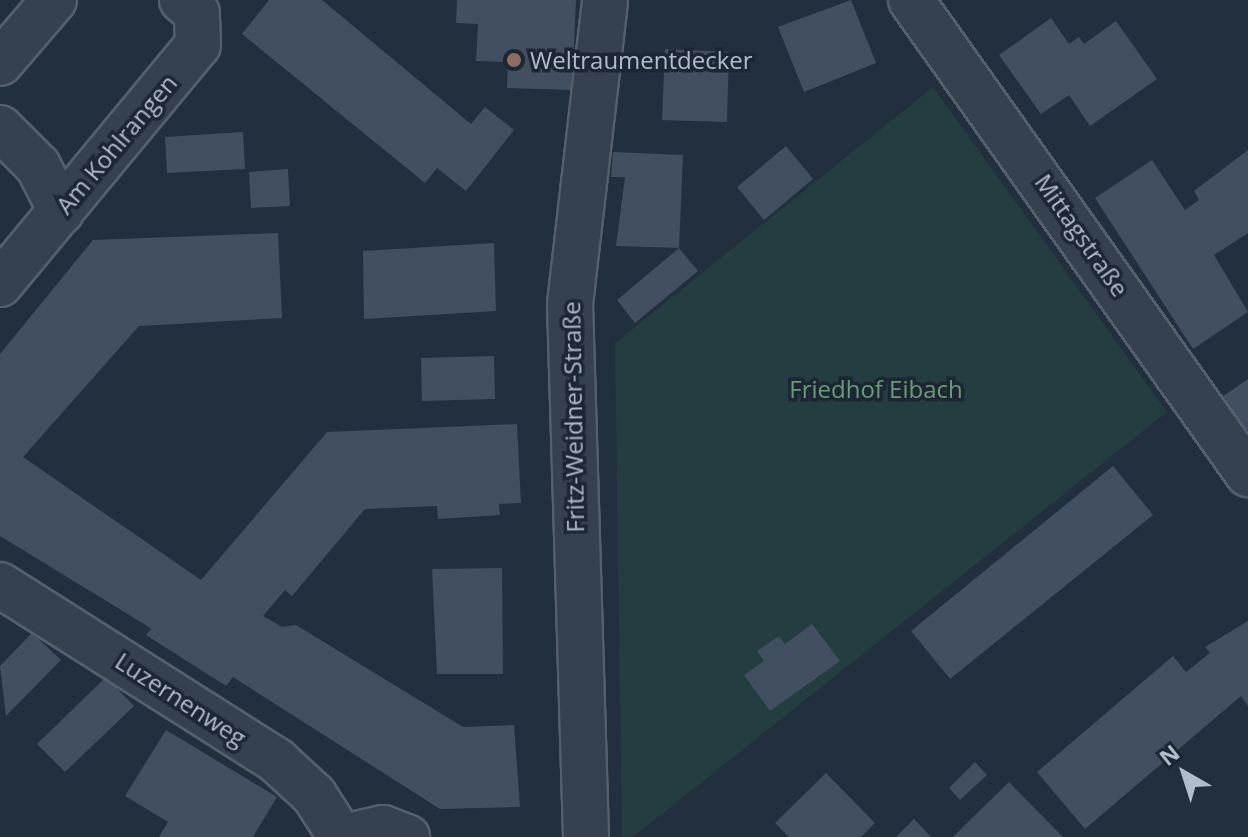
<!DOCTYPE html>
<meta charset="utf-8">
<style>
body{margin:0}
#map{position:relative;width:1248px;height:837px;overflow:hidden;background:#222f3f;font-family:"Open Sans",sans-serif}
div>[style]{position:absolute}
.green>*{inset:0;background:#243d40}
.building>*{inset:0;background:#414f61}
.roads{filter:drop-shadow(2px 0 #555f6d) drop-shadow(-2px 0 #555f6d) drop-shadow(0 2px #555f6d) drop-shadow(0 -2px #555f6d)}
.street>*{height:44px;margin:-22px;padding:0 22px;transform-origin:22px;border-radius:22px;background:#36414f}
.dots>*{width:22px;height:22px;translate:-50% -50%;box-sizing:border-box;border:4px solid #1c2634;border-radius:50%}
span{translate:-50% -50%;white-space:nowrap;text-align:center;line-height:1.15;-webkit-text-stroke:7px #1c2634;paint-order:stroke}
.poi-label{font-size:24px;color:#b2bcca}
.left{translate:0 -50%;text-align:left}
.street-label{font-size:24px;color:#b2bcca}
.park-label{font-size:24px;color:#689c74}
.north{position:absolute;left:1144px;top:733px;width:80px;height:80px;-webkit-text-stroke:6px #1c2634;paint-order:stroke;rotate:321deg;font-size:22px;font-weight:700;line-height:32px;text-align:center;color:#b2bcca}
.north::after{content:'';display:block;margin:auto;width:28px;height:36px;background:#b2bcca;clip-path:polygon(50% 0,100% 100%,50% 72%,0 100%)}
</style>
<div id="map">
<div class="green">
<div style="clip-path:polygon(933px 87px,1167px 412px,633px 837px,622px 837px,615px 343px)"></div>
</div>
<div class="building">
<div style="clip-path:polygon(269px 0,322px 0,471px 124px,485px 107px,514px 130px,466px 191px,437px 168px,425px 183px,242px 34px)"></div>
<div style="clip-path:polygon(457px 0,576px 0,572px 90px,507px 88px,508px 62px,476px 61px,478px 24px,456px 23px)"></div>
<div style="clip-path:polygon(851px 0,876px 63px,804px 92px,778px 27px)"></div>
<div style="clip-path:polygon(1051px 18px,1069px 44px,1079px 37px,1084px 44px,1116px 21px,1157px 79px,1090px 126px,1069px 95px,1041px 114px,999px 55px)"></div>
<div style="clip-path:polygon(665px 49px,729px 52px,727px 122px,662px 120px)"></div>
<div style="clip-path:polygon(243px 132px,245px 169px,167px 173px,165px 137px)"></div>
<div style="clip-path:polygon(786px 146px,813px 179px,764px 220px,737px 187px)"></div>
<div style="clip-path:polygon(1248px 150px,1248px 233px,1214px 255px,1248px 312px,1193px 349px,1095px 198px,1152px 160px,1185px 210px,1199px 200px,1194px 191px)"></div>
<div style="clip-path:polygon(613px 152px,683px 155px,679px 248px,698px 271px,635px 323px,617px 300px,679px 248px,616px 246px,625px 177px,611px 177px)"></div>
<div style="clip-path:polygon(288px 169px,290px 206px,251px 208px,249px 172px)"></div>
<div style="clip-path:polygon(278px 233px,282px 318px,139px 326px,23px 457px,201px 580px,327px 432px,517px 424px,521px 503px,499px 504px,500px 515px,438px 519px,437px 506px,365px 509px,292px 596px,285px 590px,263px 616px,282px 627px,296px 625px,463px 727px,514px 725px,520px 807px,440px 809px,233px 677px,226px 686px,146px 635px,151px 629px,144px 624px,0 536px,0 354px,93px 240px)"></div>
<div style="clip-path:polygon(494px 243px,496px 311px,364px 319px,363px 251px)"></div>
<div style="clip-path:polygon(494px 356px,495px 399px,422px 401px,421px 358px)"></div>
<div style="clip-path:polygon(1248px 379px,1248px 432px,1223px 396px)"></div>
<div style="clip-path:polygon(1113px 466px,1153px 515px,950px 679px,911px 631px)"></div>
<div style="clip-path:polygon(502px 568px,503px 674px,437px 674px,432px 569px)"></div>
<div style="clip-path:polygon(1248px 621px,1248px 706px,1241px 696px,1085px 829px,1037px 772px,1173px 656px,1186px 672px,1210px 653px,1205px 647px)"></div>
<div style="clip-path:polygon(812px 624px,840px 661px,770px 711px,744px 675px,764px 661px,757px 651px,779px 636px,785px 644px)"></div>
<div style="clip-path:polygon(32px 633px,61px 660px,6px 716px,0 666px)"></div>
<div style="clip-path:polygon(106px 677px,134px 706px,65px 772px,37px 744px)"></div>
<div style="clip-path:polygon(166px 730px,277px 797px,253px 837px,159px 837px,168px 822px,125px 796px)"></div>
<div style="clip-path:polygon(975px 762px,987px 775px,960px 800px,949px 788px)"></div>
<div style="clip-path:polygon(826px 773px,875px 823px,861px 837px,789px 837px,775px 823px)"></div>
<div style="clip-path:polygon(1009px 782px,1063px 837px,953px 837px,968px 822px)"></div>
<div style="clip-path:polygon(914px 819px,931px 837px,896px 837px)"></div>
</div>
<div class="roads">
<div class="street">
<div style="left:911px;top:0;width:582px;rotate:54.59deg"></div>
<div style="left:0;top:63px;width:83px;rotate:-49.4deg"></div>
<div style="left:0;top:128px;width:54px;rotate:45deg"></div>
<div style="left:38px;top:166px;width:51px;rotate:62.9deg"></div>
<div style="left:0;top:284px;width:310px;rotate:-50.4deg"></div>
<div style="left:198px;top:45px;width:32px;rotate:-92deg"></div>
<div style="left:197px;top:13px;width:20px;rotate:-139deg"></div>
<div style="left:0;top:585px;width:328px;rotate:32.4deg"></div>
<div style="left:277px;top:761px;width:50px;rotate:42.6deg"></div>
<div style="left:314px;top:795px;width:50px;rotate:57.3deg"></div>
<div style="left:344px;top:837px;width:40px;rotate:-13deg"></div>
<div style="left:383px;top:828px;width:26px;rotate:21deg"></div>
<div style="left:586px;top:837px;width:533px;rotate:-91.72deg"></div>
<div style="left:570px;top:304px;width:306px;rotate:-83.4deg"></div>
</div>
</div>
<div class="dots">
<div style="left:514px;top:60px;background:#8d6e63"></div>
</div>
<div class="poi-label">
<span class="left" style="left:530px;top:60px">Weltraumentdecker</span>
</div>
<div class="street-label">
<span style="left:116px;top:144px;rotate:-50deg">Am Kohlrangen</span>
<span style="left:1082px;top:235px;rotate:55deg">Mittagstraße</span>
<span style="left:573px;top:417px;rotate:-91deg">Fritz-Weidner-Straße</span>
<span style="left:181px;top:699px;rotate:33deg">Luzernenweg</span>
</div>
<div class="park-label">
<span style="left:876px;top:389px">Friedhof Eibach</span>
</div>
<div class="north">N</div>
</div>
